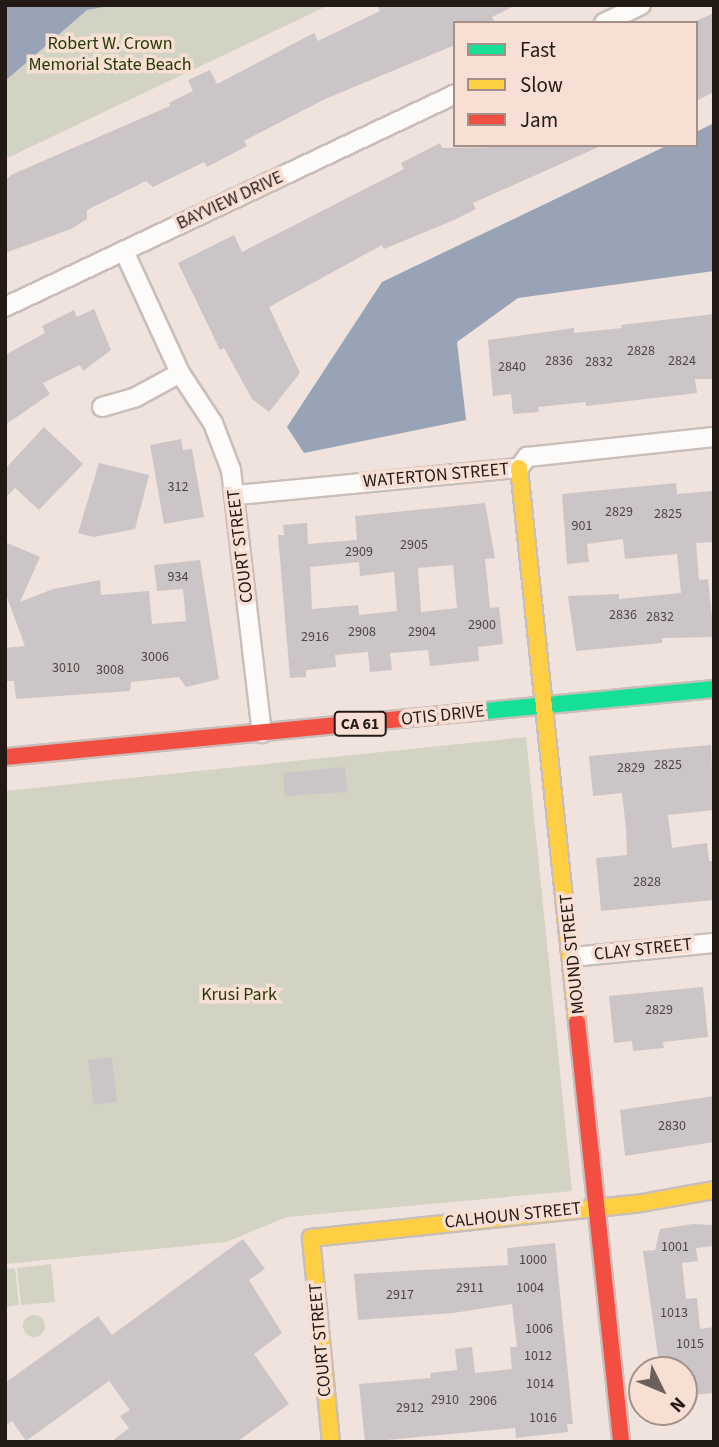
<!DOCTYPE html>
<style>
body{margin:0}
#map{position:relative;width:719px;height:1447px;overflow:hidden;background:#f0e2dc;font-family:"Source Sans 3",sans-serif}
div>[style]{position:absolute}
.green>*{inset:0;background:#d2d3c3}
.round{border-radius:50%}
.water>*{inset:0;background:#98a4b5}
.building>*{inset:0;background:#ccc5c7}
.roads{filter:drop-shadow(2px 0 #c9beba) drop-shadow(-2px 0 #c9beba) drop-shadow(0 2px #c9beba) drop-shadow(0 -2px #c9beba)}
.street>*{height:18px;margin:-9px;padding:0 9px;transform-origin:9px;border-radius:9px;background:#fdfbfa}
.fast>*{height:16px;margin:-8px;padding:0 8px;transform-origin:8px;border-radius:8px;background:#16e098}
.slow>*{height:16px;margin:-8px;padding:0 8px;transform-origin:8px;border-radius:8px;background:#ffcf43}
.jam>*{height:16px;margin:-8px;padding:0 8px;transform-origin:8px;border-radius:8px;background:#f24e42}
span{translate:-50% -50%;white-space:nowrap;text-align:center;line-height:1.15;-webkit-text-stroke:7px #f8dfd4;paint-order:stroke}
.number-label{font-size:14px;color:#4d4542}
.number-label span{-webkit-text-stroke-width:0}
.shield-label span{padding:2px 5px;background:#f8dfd4;border:2px solid;border-radius:5px;-webkit-text-stroke-width:0}
.shield-label{font-size:16px;color:#231a16;font-weight:700}
.park-label{font-size:18px;color:#263a06}
.street-label{font-size:18px;color:#231a16}
.frame{position:absolute;inset:0;border:7px solid #231a16;pointer-events:none}
.legend{position:absolute;left:453px;top:21px;width:245px;height:126px;box-sizing:border-box;background:#f8dfd4;border:2px solid #a39088;margin:0;padding:9px 12px;list-style:none;font-size:21px;color:#231a16}
.legend li{display:flex;align-items:center;gap:14px;height:35px}
.legend b{width:35px;border:2px solid #a39088}
.north{position:absolute;left:628px;top:1356px;width:70px;height:70px;box-sizing:border-box;background:#f8dfd4;border:2px solid #a39088;border-radius:50%;rotate:133deg;font-size:19px;font-weight:700;line-height:28px;text-align:center;color:#231a16}
.north::after{content:'';display:block;margin:auto;width:24px;height:32px;background:#6b605b;clip-path:polygon(50% 0,100% 100%,50% 72%,0 100%)}
</style>
<div id="map">
<div class="green">
<div style="clip-path:polygon(5px 5px,329px 5px,5px 159px)"></div>
<div style="clip-path:polygon(526px 737px,572px 1191px,287px 1217px,226px 1242px,5px 1264px,5px 791px)"></div>
<div style="clip-path:polygon(51px 1264px,55px 1302px,21px 1305px,17px 1268px)"></div>
<div style="clip-path:polygon(15px 1268px,19px 1305px,5px 1307px,5px 1269px)"></div>
<div class="round" style="left:23px;top:1315px;width:22px;height:22px"></div>
</div>
<div class="water">
<div style="clip-path:polygon(5px 5px,115px 5px,87px 10px,5px 81px)"></div>
<div style="clip-path:polygon(714px 123px,714px 271px,518px 298px,457px 342px,466px 420px,304px 453px,287px 427px,382px 282px,668px 145px,696px 145px,696px 132px)"></div>
</div>
<div class="building">
<div style="clip-path:polygon(377px 5px,516px 5px,492px 17px,495px 23px,455px 23px,455px 45px,325px 99px,244px 141px,247px 146px,207px 167px,204px 162px,153px 187px,146px 181px,87px 210px,87px 219px,71px 229px,5px 253px,5px 180px,13px 174px,170px 106px,169px 103px,193px 91px,188px 80px,210px 70px,217px 84px,314px 33px,318px 41px,380px 11px)"></div>
<div style="clip-path:polygon(714px 13px,714px 92px,696px 101px,696px 21px)"></div>
<div style="clip-path:polygon(440px 143px,442px 148px,603px 145px,473px 203px,476px 209px,454px 220px,384px 249px,382px 245px,269px 307px,300px 373px,269px 412px,252px 399px,224px 348px,220px 350px,178px 263px,234px 235px,242px 252px,404px 169px,401px 163px)"></div>
<div style="clip-path:polygon(94px 309px,111px 350px,83px 371px,80px 365px,43px 383px,50px 394px,5px 425px,5px 355px,45px 333px,42px 326px,74px 310px,77px 317px)"></div>
<div style="clip-path:polygon(714px 314px,714px 379px,695px 379px,697px 393px,586px 406px,586px 402px,538px 407px,539px 412px,513px 414px,511px 394px,493px 396px,488px 340px,574px 328px,574px 333px,622px 328px,621px 325px)"></div>
<div style="clip-path:polygon(44px 427px,83px 464px,39px 510px,15px 488px,5px 498px,5px 469px)"></div>
<div style="clip-path:polygon(181px 439px,183px 450px,192px 449px,204px 517px,164px 524px,150px 445px)"></div>
<div style="clip-path:polygon(99px 463px,149px 475px,135px 529px,94px 537px,78px 533px)"></div>
<div style="clip-path:polygon(676px 483px,677px 494px,714px 491px,714px 542px,696px 543px,699px 580px,708px 579px,714px 637px,662px 638px,662px 643px,576px 651px,568px 596px,619px 594px,619px 599px,681px 593px,677px 554px,625px 559px,623px 539px,587px 544px,589px 562px,567px 564px,562px 494px)"></div>
<div style="clip-path:polygon(evenodd,485px 503px,495px 558px,485px 559px,490px 608px,499px 607px,503px 644px,478px 647px,479px 661px,430px 666px,428px 650px,390px 653px,392px 670px,370px 672px,368px 652px,335px 655px,336px 667px,306px 670px,306px 677px,290px 678px,278px 535px,284px 535px,283px 525px,307px 523px,308px 544px,357px 540px,355px 516px,485px 503px,359px 562px,360px 576px,394px 572px,397px 611px,359px 615px,358px 605px,312px 609px,310px 567px,359px 562px,485px 503px,453px 565px,457px 608px,421px 612px,418px 568px,453px 565px)"></div>
<div style="clip-path:polygon(5px 542px,40px 557px,20px 602px,53px 589px,100px 580px,101px 595px,149px 591px,152px 624px,186px 621px,183px 589px,157px 591px,154px 565px,200px 560px,219px 679px,186px 687px,179px 677px,131px 682px,130px 691px,16px 699px,14px 681px,7px 681px,5px 648px,25px 646px,5px 592px)"></div>
<div style="clip-path:polygon(711px 745px,714px 810px,668px 815px,672px 848px,707px 843px,709px 861px,714px 861px,714px 900px,601px 911px,596px 858px,627px 855px,626px 829px,622px 793px,593px 796px,589px 756px)"></div>
<div style="clip-path:polygon(345px 767px,347px 792px,285px 796px,283px 773px)"></div>
<div style="clip-path:polygon(703px 987px,708px 1037px,663px 1042px,664px 1048px,633px 1051px,632px 1041px,614px 1043px,609px 996px)"></div>
<div style="clip-path:polygon(112px 1057px,117px 1102px,94px 1105px,88px 1060px)"></div>
<div style="clip-path:polygon(714px 1096px,714px 1142px,625px 1156px,620px 1110px)"></div>
<div style="clip-path:polygon(693px 1224px,714px 1225px,714px 1246px,696px 1248px,698px 1261px,682px 1263px,686px 1299px,697px 1298px,700px 1329px,714px 1327px,714px 1393px,684px 1396px,684px 1370px,660px 1370px,643px 1251px,655px 1250px,660px 1229px)"></div>
<div style="clip-path:polygon(243px 1239px,265px 1269px,249px 1280px,282px 1333px,254px 1354px,289px 1404px,237px 1442px,111px 1442px,129px 1428px,120px 1416px,130px 1410px,109px 1381px,26px 1441px,12px 1421px,5px 1426px,5px 1383px,98px 1316px,112px 1335px)"></div>
<div style="clip-path:polygon(555px 1243px,573px 1424px,567px 1424px,568px 1432px,516px 1438px,515px 1428px,365px 1442px,359px 1384px,431px 1378px,430px 1373px,457px 1370px,455px 1349px,472px 1347px,475px 1373px,512px 1369px,510px 1347px,517px 1347px,512px 1304px,453px 1313px,358px 1320px,354px 1274px,508px 1265px,507px 1248px)"></div>
</div>
<div class="roads">
<div class="street">
<div style="left:604px;top:23px;width:41px;rotate:-25.9deg"></div>
<div style="left:124px;top:251px;width:134px;rotate:65.3deg"></div>
<div style="left:180px;top:373px;width:60px;rotate:56.6deg"></div>
<div style="left:213px;top:423px;width:50px;rotate:69deg"></div>
<div style="left:231px;top:470px;width:265px;rotate:83.3deg"></div>
<div style="left:5px;top:307px;width:498px;rotate:-25.3deg"></div>
<div style="left:102px;top:407px;width:35px;rotate:-16deg"></div>
<div style="left:136px;top:397px;width:50px;rotate:-28.6deg"></div>
<div style="left:237px;top:495px;width:283px;rotate:-5.5deg"></div>
<div style="left:519px;top:468px;width:14px;rotate:-54deg"></div>
<div style="left:527px;top:457px;width:188px;rotate:-6.1deg"></div>
<div style="left:573px;top:957px;width:142px;rotate:-5.7deg"></div>
</div>
<div class="fast">
<div style="left:465px;top:713px;width:250px;rotate:-5.5deg"></div>
</div>
<div class="slow">
<div style="left:519px;top:468px;width:557px;rotate:84.02deg"></div>
<div style="left:331px;top:1442px;width:205px;rotate:-95.6deg"></div>
<div style="left:311px;top:1238px;width:327px;rotate:-6deg"></div>
<div style="left:636px;top:1204px;width:79px;rotate:-10.2deg"></div>
</div>
<div class="jam">
<div style="left:5px;top:757px;width:462px;rotate:-5.5deg"></div>
<div style="left:577px;top:1022px;width:422px;rotate:84deg"></div>
</div>
</div>
<div class="number-label">
<span style="left:641px;top:351px">2828</span>
<span style="left:559px;top:361px">2836</span>
<span style="left:682px;top:361px">2824</span>
<span style="left:599px;top:362px">2832</span>
<span style="left:512px;top:367px">2840</span>
<span style="left:178px;top:487px">312</span>
<span style="left:619px;top:512px">2829</span>
<span style="left:668px;top:514px">2825</span>
<span style="left:582px;top:526px">901</span>
<span style="left:414px;top:545px">2905</span>
<span style="left:359px;top:552px">2909</span>
<span style="left:178px;top:577px">934</span>
<span style="left:623px;top:615px">2836</span>
<span style="left:660px;top:617px">2832</span>
<span style="left:482px;top:625px">2900</span>
<span style="left:362px;top:632px">2908</span>
<span style="left:422px;top:632px">2904</span>
<span style="left:315px;top:637px">2916</span>
<span style="left:155px;top:657px">3006</span>
<span style="left:66px;top:668px">3010</span>
<span style="left:110px;top:670px">3008</span>
<span style="left:668px;top:765px">2825</span>
<span style="left:631px;top:768px">2829</span>
<span style="left:647px;top:882px">2828</span>
<span style="left:659px;top:1010px">2829</span>
<span style="left:672px;top:1126px">2830</span>
<span style="left:675px;top:1247px">1001</span>
<span style="left:533px;top:1260px">1000</span>
<span style="left:470px;top:1288px">2911</span>
<span style="left:530px;top:1288px">1004</span>
<span style="left:400px;top:1295px">2917</span>
<span style="left:674px;top:1313px">1013</span>
<span style="left:539px;top:1329px">1006</span>
<span style="left:690px;top:1344px">1015</span>
<span style="left:538px;top:1356px">1012</span>
<span style="left:540px;top:1384px">1014</span>
<span style="left:445px;top:1400px">2910</span>
<span style="left:483px;top:1401px">2906</span>
<span style="left:410px;top:1408px">2912</span>
<span style="left:543px;top:1418px">1016</span>
</div>
<div class="shield-label">
<span style="left:360px;top:724px">CA 61</span>
</div>
<div class="park-label">
<span style="left:110px;top:55px">Robert W. Crown<br>Memorial State Beach</span>
<span style="left:239px;top:995px">Krusi Park</span>
</div>
<div class="street-label">
<span style="left:230px;top:201px;rotate:-25deg">BAYVIEW DRIVE</span>
<span style="left:436px;top:476px;rotate:-5deg">WATERTON STREET</span>
<span style="left:241px;top:546px;rotate:-97deg">COURT STREET</span>
<span style="left:443px;top:716px;rotate:-6deg">OTIS DRIVE</span>
<span style="left:643px;top:950px;rotate:-6deg">CLAY STREET</span>
<span style="left:573px;top:954px;rotate:-96deg">MOUND STREET</span>
<span style="left:513px;top:1216px;rotate:-6deg">CALHOUN STREET</span>
<span style="left:321px;top:1340px;rotate:-95deg">COURT STREET</span>
</div>
<div class="frame"></div>
<ul class="legend">
<li><b style="height:9px;background:#16e098"></b>Fast</li>
<li><b style="height:9px;background:#ffcf43"></b>Slow</li>
<li><b style="height:9px;background:#f24e42"></b>Jam</li>
</ul>
<div class="north">N</div>
</div>
